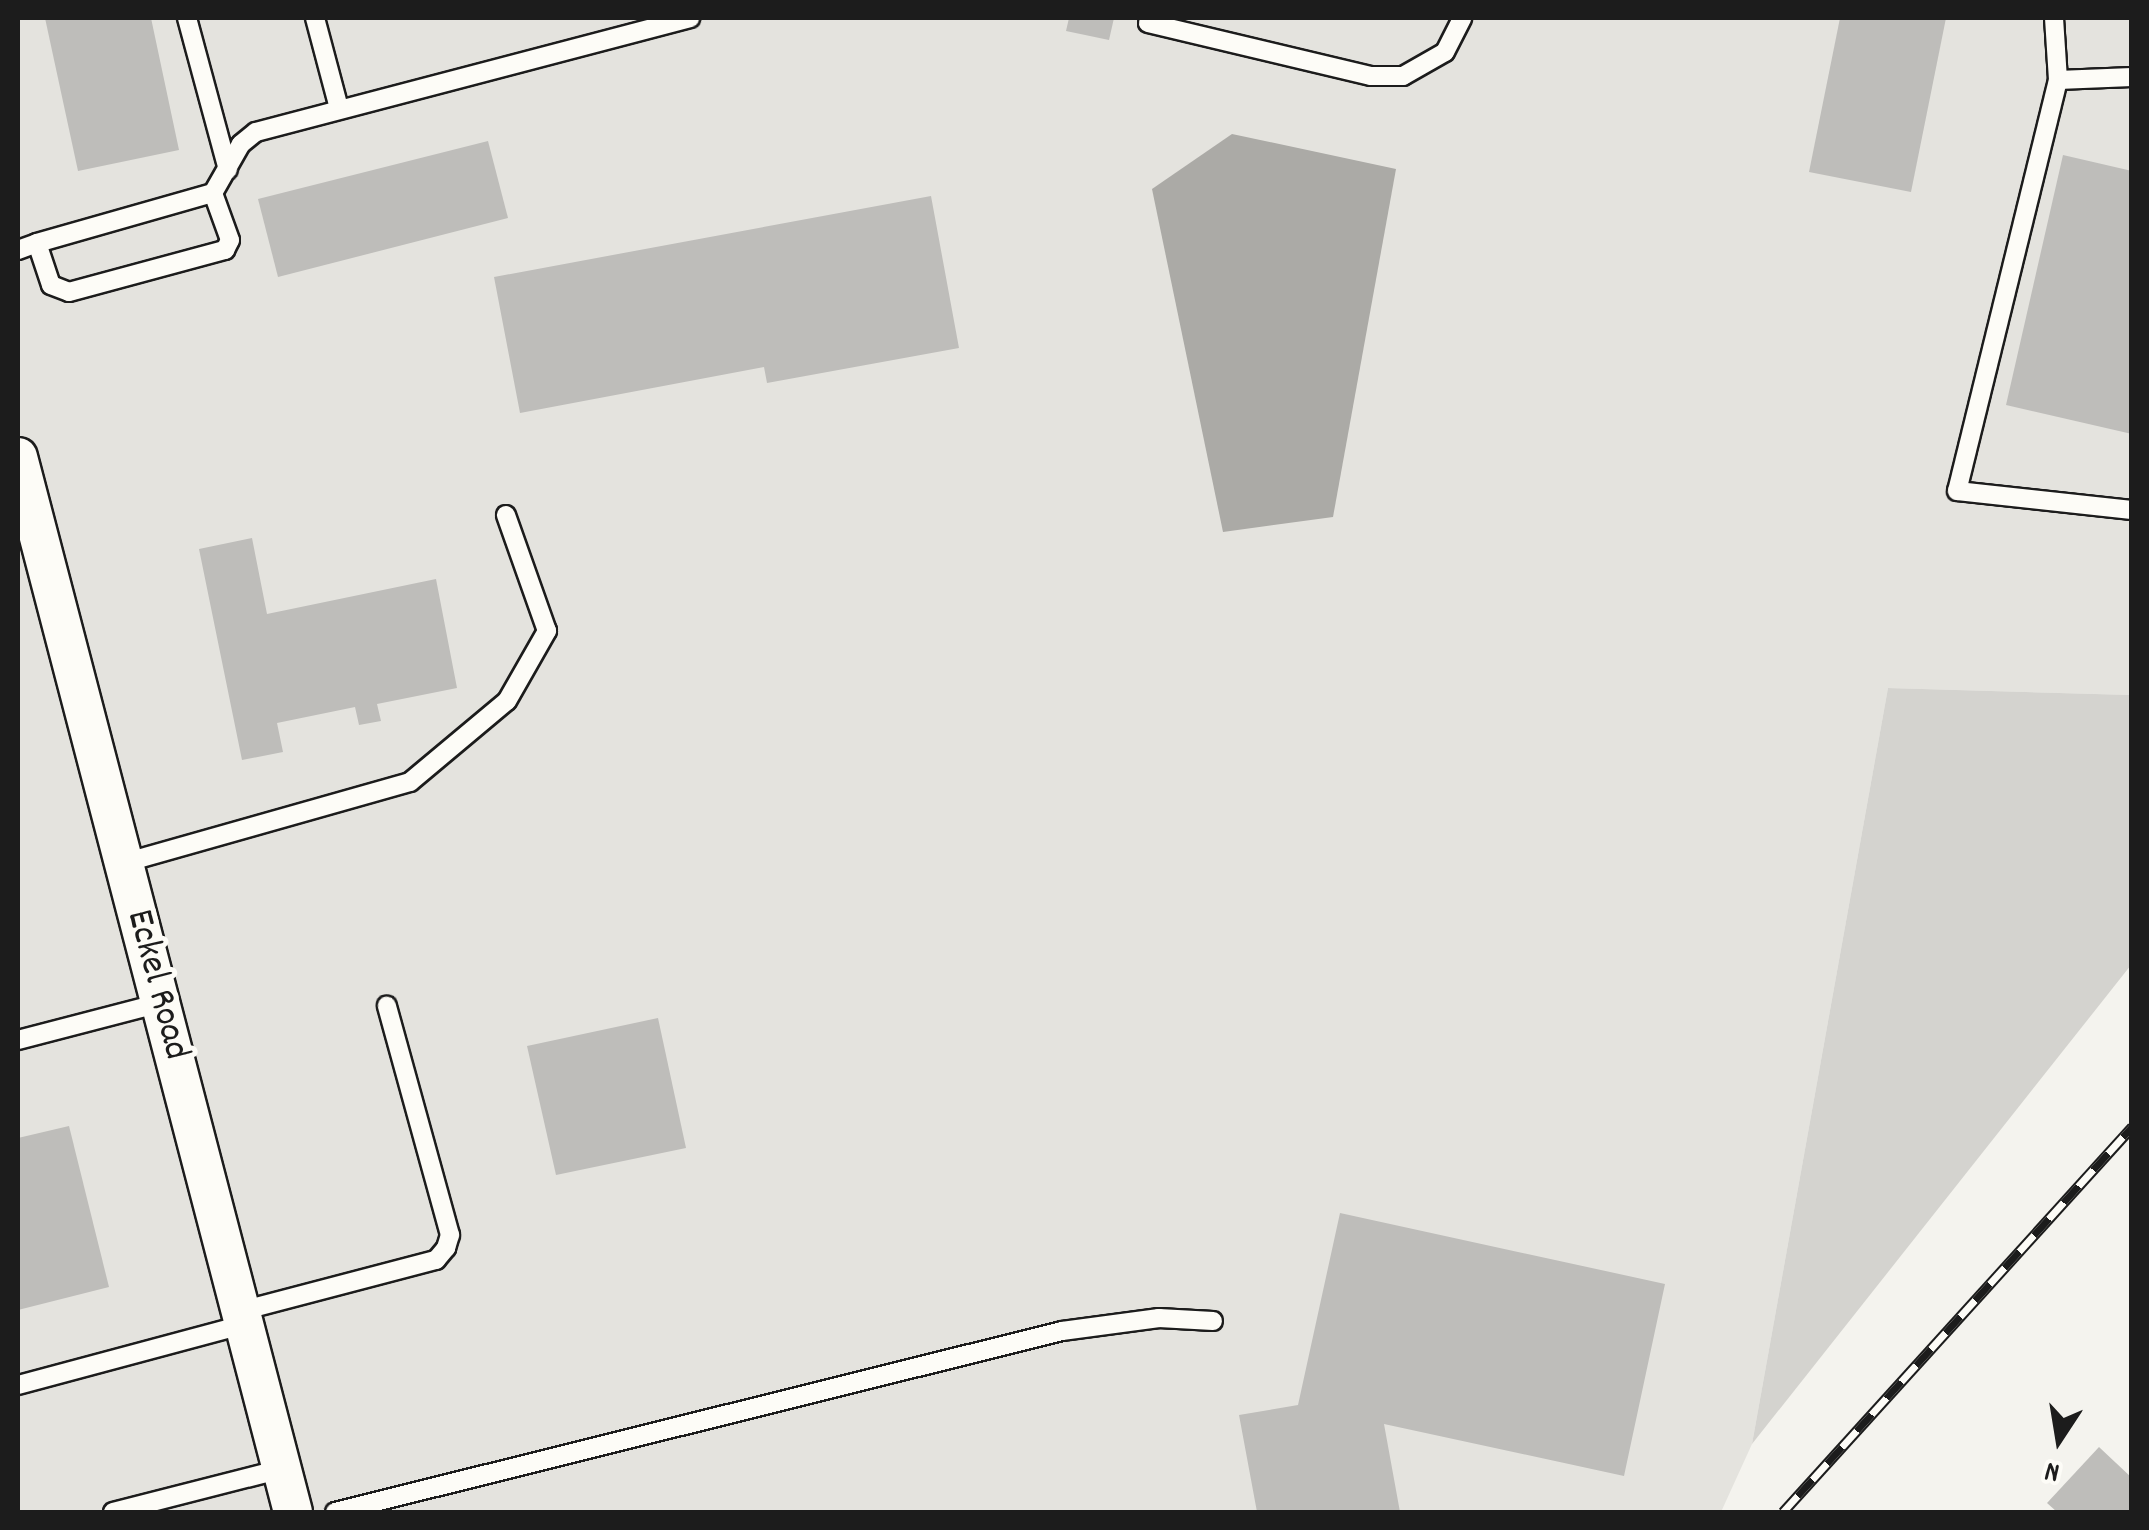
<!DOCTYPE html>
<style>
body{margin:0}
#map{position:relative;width:2149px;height:1530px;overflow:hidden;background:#f4f3ee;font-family:Dekko,sans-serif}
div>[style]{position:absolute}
.built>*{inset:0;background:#e4e3de}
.green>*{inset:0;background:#d4d3cf}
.water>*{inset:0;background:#abaaa6}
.building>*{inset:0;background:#bebdba}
.roads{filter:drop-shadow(2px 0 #1c1c1c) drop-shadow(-2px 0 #1c1c1c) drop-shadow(0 2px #1c1c1c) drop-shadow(0 -2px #1c1c1c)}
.lane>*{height:18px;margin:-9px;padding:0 9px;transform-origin:9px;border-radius:9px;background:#fdfcf7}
.street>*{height:38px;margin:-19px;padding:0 19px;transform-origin:19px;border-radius:19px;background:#fdfcf7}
.rail>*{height:11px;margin-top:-5.5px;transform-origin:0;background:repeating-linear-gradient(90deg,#fdfcf7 0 22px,#1c1c1c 0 44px);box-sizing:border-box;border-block:2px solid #1c1c1c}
span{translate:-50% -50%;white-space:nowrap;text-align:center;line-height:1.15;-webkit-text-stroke:10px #fdfcf7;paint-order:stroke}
.street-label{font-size:38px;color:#1c1c1c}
.frame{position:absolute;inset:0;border:20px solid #1c1c1c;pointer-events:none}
.north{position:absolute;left:2009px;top:1390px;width:100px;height:100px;-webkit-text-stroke:8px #fdfcf7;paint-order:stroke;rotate:192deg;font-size:28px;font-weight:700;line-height:40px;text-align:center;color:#1c1c1c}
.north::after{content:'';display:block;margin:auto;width:35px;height:45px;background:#1c1c1c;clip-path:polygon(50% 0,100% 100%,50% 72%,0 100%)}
</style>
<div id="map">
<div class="built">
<div style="clip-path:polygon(18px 18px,2131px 18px,2131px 695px,1888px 688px,1752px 1444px,1721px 1512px,18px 1512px)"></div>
</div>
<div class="green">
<div style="clip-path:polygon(1888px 688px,2131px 695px,2131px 965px,1752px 1444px)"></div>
</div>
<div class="water">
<div style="clip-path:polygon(1232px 134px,1396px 169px,1333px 517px,1223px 532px,1152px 189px)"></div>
</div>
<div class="building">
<div style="clip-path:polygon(45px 18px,151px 18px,179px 150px,78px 171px)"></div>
<div style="clip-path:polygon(1069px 18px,1114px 18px,1109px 40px,1066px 31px)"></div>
<div style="clip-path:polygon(1840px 18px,1946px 18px,1911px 192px,1809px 172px)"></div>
<div style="clip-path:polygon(488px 141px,508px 218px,278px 277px,258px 199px)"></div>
<div style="clip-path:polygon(2063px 155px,2132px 171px,2132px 434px,2006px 405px)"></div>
<div style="clip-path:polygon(931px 196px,959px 348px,767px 383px,764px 367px,520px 413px,494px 277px)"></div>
<div style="clip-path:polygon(252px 538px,267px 614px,436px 579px,457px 688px,377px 704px,381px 721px,359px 725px,355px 707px,277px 723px,283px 752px,242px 760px,199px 549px)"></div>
<div style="clip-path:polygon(658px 1018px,686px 1148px,556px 1175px,527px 1046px)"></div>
<div style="clip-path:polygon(69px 1126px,109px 1287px,18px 1310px,18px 1138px)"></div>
<div style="clip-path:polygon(1340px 1213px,1665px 1284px,1624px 1476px,1384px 1424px,1400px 1512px,1257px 1512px,1239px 1415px,1298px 1405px)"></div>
<div style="clip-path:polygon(2099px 1447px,2132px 1478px,2132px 1512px,2057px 1512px,2047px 1503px)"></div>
</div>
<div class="roads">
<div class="lane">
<div style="left:187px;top:18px;width:157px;rotate:74.9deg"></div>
<div style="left:315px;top:18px;width:93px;rotate:75.1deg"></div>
<div style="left:2054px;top:18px;width:62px;rotate:86.3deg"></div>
<div style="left:1148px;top:23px;width:229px;rotate:13.4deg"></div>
<div style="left:1371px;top:76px;width:32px"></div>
<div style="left:1403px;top:76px;width:48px;rotate:-29.7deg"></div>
<div style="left:1445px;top:52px;width:38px;rotate:-63deg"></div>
<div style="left:2132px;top:77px;width:74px;rotate:177.7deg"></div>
<div style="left:2058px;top:80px;width:423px;rotate:103.8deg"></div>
<div style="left:1957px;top:491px;width:176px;rotate:6.2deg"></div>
<div style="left:37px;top:243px;width:183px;rotate:-15.9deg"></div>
<div style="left:18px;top:250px;width:20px;rotate:-20deg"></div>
<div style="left:37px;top:243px;width:44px;rotate:71.6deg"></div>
<div style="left:51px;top:285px;width:19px;rotate:21deg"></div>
<div style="left:69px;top:292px;width:162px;rotate:-15.1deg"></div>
<div style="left:225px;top:250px;width:11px;rotate:-63deg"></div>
<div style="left:230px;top:240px;width:50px;rotate:-109.9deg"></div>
<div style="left:213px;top:193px;width:56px;rotate:-60.3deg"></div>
<div style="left:241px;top:144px;width:19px;rotate:-39deg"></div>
<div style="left:256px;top:132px;width:449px;rotate:-14.7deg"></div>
<div style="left:124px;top:863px;width:297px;rotate:-15.8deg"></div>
<div style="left:410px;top:782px;width:126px;rotate:-39.9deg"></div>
<div style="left:507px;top:701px;width:81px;rotate:-60.3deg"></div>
<div style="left:547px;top:631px;width:123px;rotate:-109.5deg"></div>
<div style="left:18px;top:1040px;width:147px;rotate:-14.6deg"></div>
<div style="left:241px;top:1311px;width:202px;rotate:-14.7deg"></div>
<div style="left:436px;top:1260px;width:16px;rotate:-50deg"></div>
<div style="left:446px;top:1248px;width:14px;rotate:-73deg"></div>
<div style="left:450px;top:1235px;width:238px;rotate:-105.4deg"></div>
<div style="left:18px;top:1385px;width:235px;rotate:-15deg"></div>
<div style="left:113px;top:1512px;width:174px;rotate:-14.3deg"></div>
<div style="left:335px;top:1512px;width:749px;rotate:-13.98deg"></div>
<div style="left:1062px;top:1331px;width:98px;rotate:-7.6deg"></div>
<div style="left:1159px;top:1318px;width:54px;rotate:3.2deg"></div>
</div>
<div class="street">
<div style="left:18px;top:457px;width:1090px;rotate:75.39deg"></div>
</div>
</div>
<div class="rail">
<div style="left:1783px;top:1512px;width:520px;rotate:-47.81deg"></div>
</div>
<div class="street-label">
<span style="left:156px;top:985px;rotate:75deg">Eckel Road</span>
</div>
<div class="frame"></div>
<div class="north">N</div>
</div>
